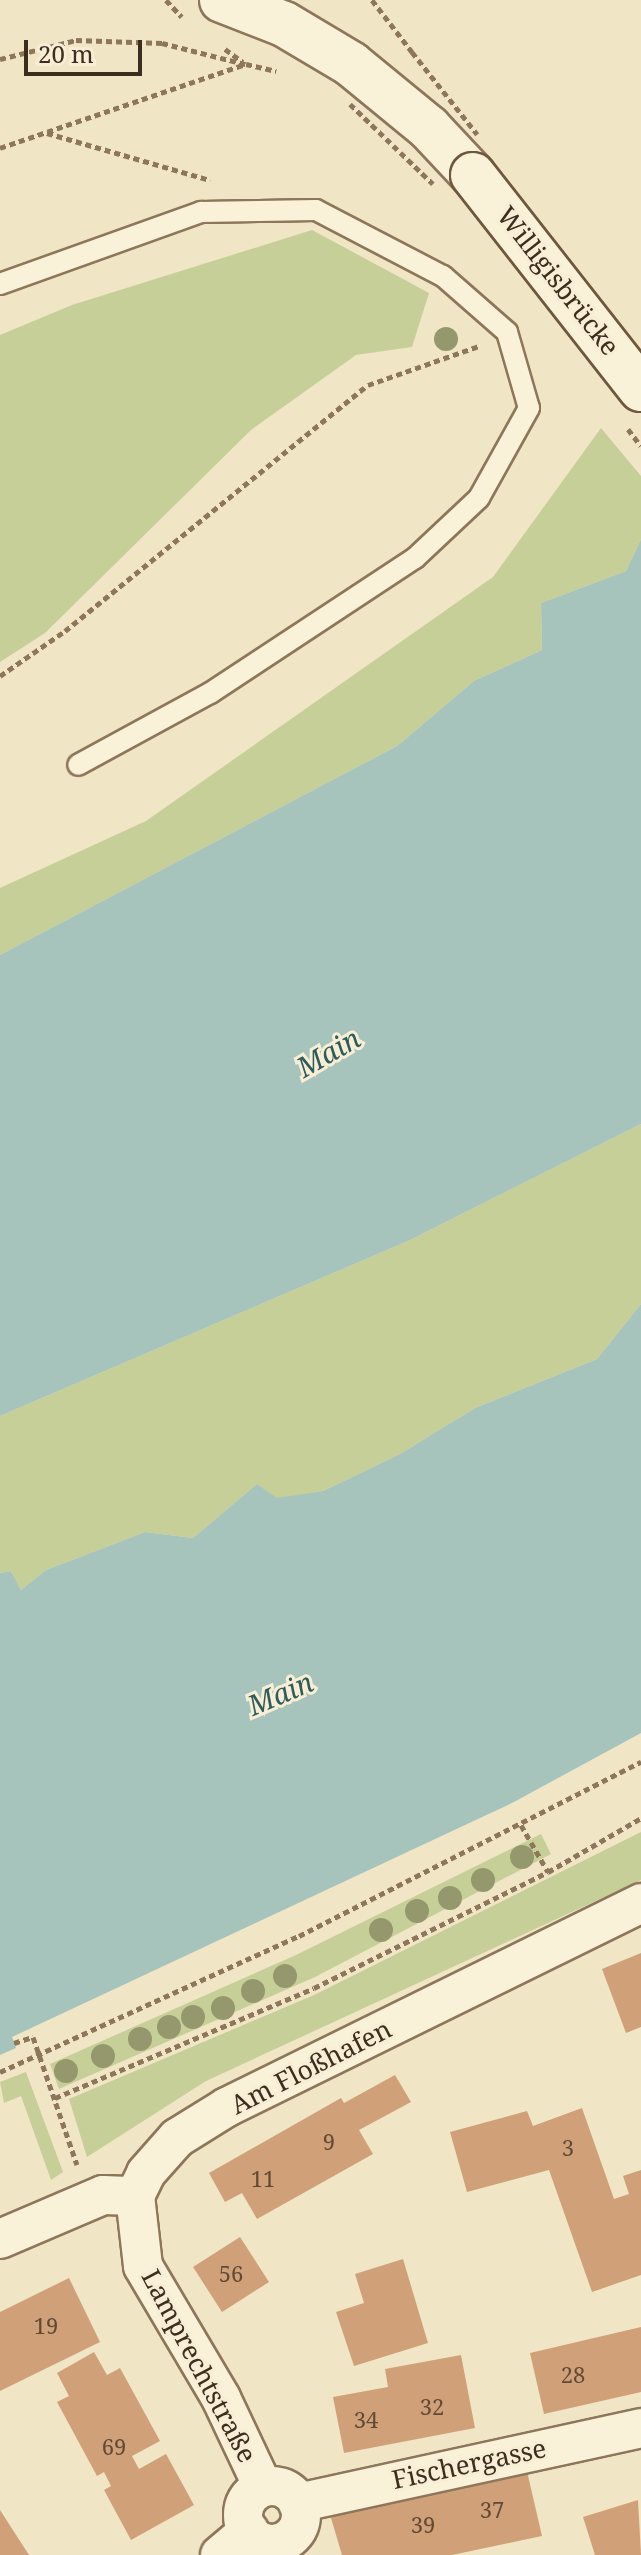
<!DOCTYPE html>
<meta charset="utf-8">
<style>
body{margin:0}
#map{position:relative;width:641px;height:2555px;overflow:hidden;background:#f0e5c5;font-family:"Noto Serif",serif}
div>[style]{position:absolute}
.green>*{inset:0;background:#c7cf98}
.water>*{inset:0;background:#a7c4bc}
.building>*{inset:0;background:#d0a079}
.path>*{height:5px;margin-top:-2.5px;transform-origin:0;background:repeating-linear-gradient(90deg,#8d765a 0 6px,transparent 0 10px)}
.roads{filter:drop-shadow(2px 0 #8d765a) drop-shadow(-2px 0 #8d765a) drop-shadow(0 2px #8d765a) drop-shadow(0 -2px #8d765a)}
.lane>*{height:20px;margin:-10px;padding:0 10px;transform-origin:10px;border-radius:10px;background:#faf1d9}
.street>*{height:38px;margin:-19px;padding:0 19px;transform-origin:19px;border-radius:19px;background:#faf1d9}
.street>.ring{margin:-19px;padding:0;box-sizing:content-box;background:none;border:38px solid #faf1d9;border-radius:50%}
.secondary>*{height:44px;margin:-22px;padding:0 22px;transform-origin:22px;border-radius:22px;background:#faf1d9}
.path-bridge>*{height:5px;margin-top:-2.5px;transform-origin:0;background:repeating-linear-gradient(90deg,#8d765a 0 6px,transparent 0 10px)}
.bridges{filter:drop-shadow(2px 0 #6e573d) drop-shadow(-2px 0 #6e573d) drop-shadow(0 2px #6e573d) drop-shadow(0 -2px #6e573d)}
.secondary-bridge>*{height:44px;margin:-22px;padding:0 22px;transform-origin:22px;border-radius:22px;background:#faf1d9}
.trees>*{width:24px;height:24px;margin:-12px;border-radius:50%;background:#95986c}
span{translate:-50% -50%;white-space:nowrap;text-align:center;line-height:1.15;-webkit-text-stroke:6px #f7eed5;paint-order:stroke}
.number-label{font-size:22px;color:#614a35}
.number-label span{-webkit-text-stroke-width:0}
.street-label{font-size:26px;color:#3c2e1e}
.water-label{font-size:28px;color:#2d5c5b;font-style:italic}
.scale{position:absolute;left:24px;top:40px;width:118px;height:36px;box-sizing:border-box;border:4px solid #3c2e1e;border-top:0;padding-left:10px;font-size:24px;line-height:28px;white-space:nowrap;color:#3c2e1e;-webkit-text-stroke:6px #f7eed5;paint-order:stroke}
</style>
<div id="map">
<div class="green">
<div style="clip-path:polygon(312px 230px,429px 293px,412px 347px,356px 355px,251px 430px,45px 633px,0 662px,0 335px,72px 305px)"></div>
<div style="clip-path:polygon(601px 428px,641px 476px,641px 539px,626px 571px,541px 603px,542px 650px,474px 681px,397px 746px,0 955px,0 888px,146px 821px,493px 577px)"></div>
<div style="clip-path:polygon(641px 1124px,641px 1304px,597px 1359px,475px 1408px,400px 1454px,323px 1491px,277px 1499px,257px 1484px,193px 1538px,145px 1532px,46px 1570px,21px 1590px,11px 1571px,0 1573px,0 1416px,408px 1241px)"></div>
<div style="clip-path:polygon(641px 1832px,641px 1880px,206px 2081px,87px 2157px,69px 2099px,314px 1995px)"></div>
<div style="clip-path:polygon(541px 1834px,551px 1854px,315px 1977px,59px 2089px,50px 2064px,296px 1955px)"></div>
<div style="clip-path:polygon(26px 2072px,63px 2172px,51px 2180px,21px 2096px,4px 2103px,0 2082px)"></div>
</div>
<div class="water">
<div style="clip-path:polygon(641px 539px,641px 1124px,408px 1241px,0 1416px,0 955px,397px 746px,474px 681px,542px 650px,541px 603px,626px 571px)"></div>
<div style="clip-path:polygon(641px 1304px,641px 1733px,512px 1803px,12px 2037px,16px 2048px,0 2055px,0 1573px,11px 1571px,21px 1590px,46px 1570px,145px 1532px,193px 1538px,257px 1484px,277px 1498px,323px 1491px,400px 1454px,475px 1408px,597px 1359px)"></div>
</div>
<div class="building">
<div style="clip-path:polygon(641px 1953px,641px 2027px,626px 2033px,602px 1969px)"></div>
<div style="clip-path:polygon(395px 2075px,411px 2102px,359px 2130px,373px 2154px,257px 2219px,242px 2193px,225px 2202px,209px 2173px,341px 2098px,344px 2103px)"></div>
<div style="clip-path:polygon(582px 2108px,614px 2199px,629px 2194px,623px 2176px,641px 2170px,641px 2275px,592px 2292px,549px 2170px,467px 2192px,450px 2132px,527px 2111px,533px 2126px)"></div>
<div style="clip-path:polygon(240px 2237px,269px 2282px,222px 2312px,193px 2267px)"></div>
<div style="clip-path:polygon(403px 2259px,428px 2343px,354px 2366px,336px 2312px,364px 2303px,355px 2274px)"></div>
<div style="clip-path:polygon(69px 2278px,100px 2342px,0 2391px,0 2312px)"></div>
<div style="clip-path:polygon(641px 2327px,641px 2392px,544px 2414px,530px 2353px)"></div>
<div style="clip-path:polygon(94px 2352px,107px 2375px,120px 2368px,160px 2441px,132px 2456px,139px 2469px,166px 2454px,194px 2505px,131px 2540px,104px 2490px,111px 2486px,104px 2472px,97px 2476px,57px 2402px,69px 2396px,57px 2373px)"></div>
<div style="clip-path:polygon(461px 2355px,475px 2428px,344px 2453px,333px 2397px,388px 2387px,385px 2369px)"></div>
<div style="clip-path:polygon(526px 2467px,542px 2536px,452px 2555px,342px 2555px,331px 2518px,337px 2507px)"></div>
<div style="clip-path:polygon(638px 2500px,641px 2555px,595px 2555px,583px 2517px)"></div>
<div style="clip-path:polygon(0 2510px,29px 2555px,0 2555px)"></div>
</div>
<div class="path">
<div style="left:166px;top:0;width:23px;rotate:47deg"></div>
<div style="left:372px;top:0;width:66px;rotate:52.4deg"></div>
<div style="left:225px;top:49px;width:22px;rotate:36deg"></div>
<div style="left:0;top:59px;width:78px;rotate:-14deg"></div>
<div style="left:76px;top:40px;width:86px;rotate:2deg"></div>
<div style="left:162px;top:43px;width:86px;rotate:14.2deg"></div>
<div style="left:47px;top:133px;width:170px;rotate:16.1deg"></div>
<div style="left:0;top:148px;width:260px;rotate:-18.9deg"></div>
<div style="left:246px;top:64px;width:31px;rotate:13deg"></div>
<div style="left:0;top:676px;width:79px;rotate:-34.7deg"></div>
<div style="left:65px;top:631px;width:390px;rotate:-39.1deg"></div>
<div style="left:368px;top:385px;width:118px;rotate:-19.4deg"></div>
<div style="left:521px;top:1825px;width:54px;rotate:60.1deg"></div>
<div style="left:14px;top:2043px;width:20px;rotate:-18deg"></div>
<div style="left:33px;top:2037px;width:135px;rotate:71deg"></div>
<div style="left:0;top:2072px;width:328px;rotate:-24.5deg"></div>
<div style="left:299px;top:1936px;width:384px;rotate:-27deg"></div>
<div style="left:55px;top:2098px;width:281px;rotate:-23deg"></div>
<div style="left:314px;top:1988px;width:261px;rotate:-26.4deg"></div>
<div style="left:548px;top:1872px;width:108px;rotate:-30.1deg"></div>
</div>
<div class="roads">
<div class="lane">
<div style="left:0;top:284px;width:214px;rotate:-19.7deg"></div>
<div style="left:201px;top:212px;width:115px;rotate:-1deg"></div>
<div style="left:316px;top:210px;width:143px;rotate:27.5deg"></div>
<div style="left:443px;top:276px;width:85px;rotate:41.2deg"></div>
<div style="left:507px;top:332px;width:79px;rotate:73.9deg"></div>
<div style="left:529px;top:408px;width:103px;rotate:119.1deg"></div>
<div style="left:479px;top:498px;width:88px;rotate:136.8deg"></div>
<div style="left:415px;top:558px;width:245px;rotate:146.6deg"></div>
<div style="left:210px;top:693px;width:150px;rotate:151.4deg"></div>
</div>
<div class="street">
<div style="left:0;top:2239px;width:112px;rotate:-23.1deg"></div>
<div style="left:103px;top:2195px;width:32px;rotate:2deg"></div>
<div class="ring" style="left:243px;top:2486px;width:20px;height:20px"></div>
<div style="left:263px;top:2487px;width:98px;rotate:-115.3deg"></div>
<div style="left:221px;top:2398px;width:153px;rotate:-120.6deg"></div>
<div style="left:143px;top:2266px;width:70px;rotate:-96.5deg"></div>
<div style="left:135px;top:2196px;width:25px;rotate:-64deg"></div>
<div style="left:146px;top:2173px;width:47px;rotate:-48.5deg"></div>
<div style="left:177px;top:2138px;width:59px;rotate:-31.8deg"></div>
<div style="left:227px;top:2107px;width:462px;rotate:-26.2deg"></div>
<div style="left:298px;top:2503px;width:351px;rotate:-12.3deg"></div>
<div style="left:220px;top:2555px;width:38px;rotate:-40deg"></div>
</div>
<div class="secondary">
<div style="left:222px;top:0;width:66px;rotate:21.2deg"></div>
<div style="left:284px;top:24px;width:78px;rotate:30.8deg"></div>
<div style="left:351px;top:64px;width:101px;rotate:39.4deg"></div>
<div style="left:429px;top:128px;width:64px;rotate:46.9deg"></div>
</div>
</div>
<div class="path-bridge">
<div style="left:412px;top:52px;width:105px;rotate:51.6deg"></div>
<div style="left:350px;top:104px;width:115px;rotate:43.9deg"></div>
<div style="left:628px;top:429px;width:21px;rotate:53deg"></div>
</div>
<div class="bridges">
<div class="secondary-bridge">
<div style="left:473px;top:175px;width:272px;rotate:51.9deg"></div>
</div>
</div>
<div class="trees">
<div style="left:446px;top:339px"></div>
<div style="left:522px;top:1857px"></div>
<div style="left:483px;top:1880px"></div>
<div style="left:450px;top:1898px"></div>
<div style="left:417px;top:1911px"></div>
<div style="left:381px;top:1930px"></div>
<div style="left:285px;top:1976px"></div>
<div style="left:253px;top:1991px"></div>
<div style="left:223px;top:2008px"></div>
<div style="left:193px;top:2017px"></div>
<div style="left:169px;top:2027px"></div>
<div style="left:140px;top:2039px"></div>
<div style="left:103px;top:2056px"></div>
<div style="left:66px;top:2071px"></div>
</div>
<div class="number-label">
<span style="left:329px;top:2142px">9</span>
<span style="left:568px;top:2148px">3</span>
<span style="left:263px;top:2179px">11</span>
<span style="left:231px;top:2274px">56</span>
<span style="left:46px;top:2326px">19</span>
<span style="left:573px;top:2375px">28</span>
<span style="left:432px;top:2407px">32</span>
<span style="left:366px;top:2420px">34</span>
<span style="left:114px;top:2447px">69</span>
<span style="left:492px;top:2510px">37</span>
<span style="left:423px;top:2525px">39</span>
</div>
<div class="street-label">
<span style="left:558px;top:281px;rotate:52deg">Willigisbrücke</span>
<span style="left:311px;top:2067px;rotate:-27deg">Am Floßhafen</span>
<span style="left:199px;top:2366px;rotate:62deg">Lamprechtstraße</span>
<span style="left:469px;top:2464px;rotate:-12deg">Fischergasse</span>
</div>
<div class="water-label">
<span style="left:328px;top:1052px;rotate:-30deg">Main</span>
<span style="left:280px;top:1693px;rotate:-23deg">Main</span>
</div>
<div class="scale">20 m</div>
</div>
